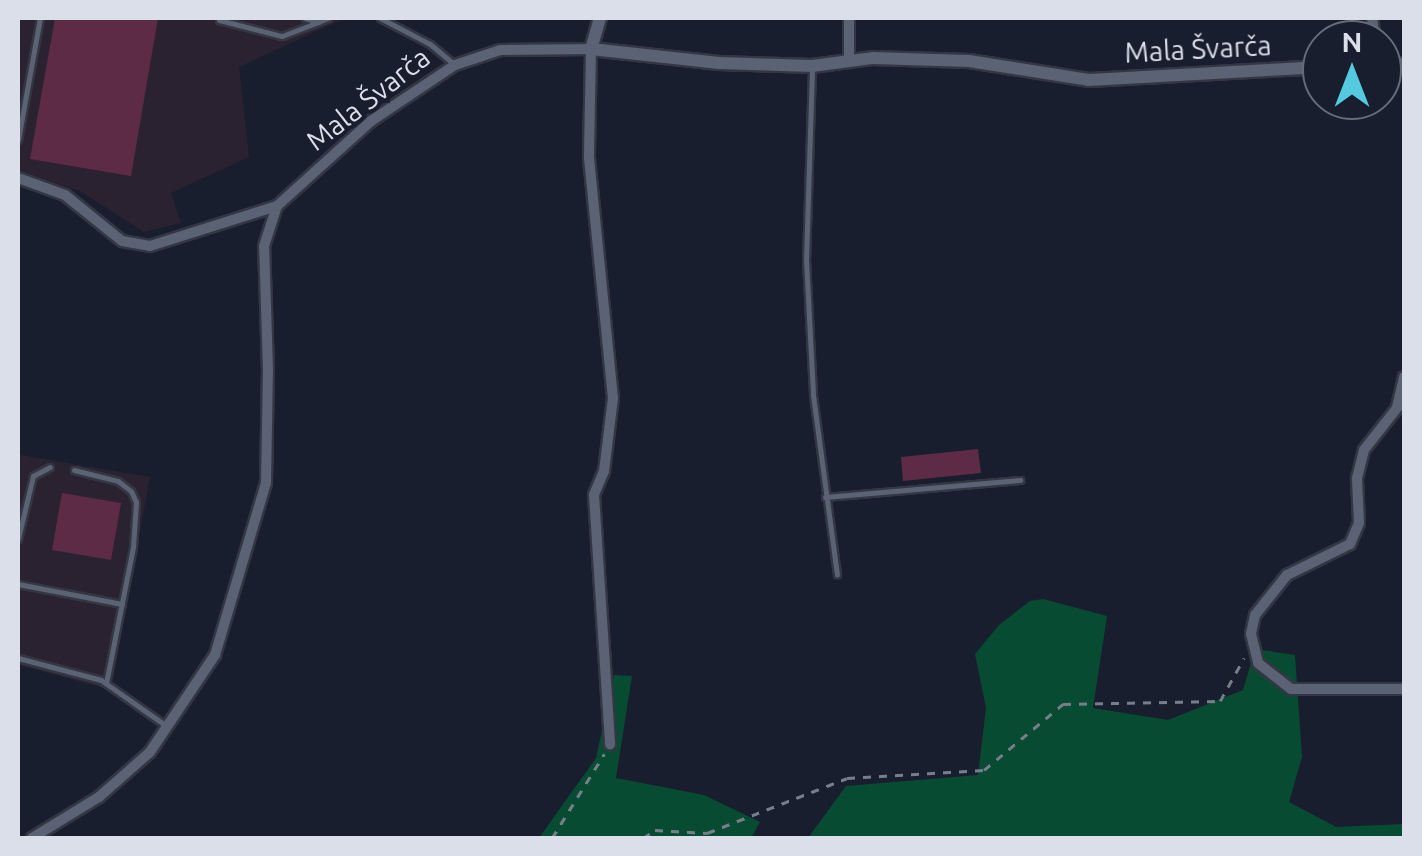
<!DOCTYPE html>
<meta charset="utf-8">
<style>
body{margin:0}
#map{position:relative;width:1422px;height:856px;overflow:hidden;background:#181e2d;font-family:Ubuntu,sans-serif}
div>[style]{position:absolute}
.industrial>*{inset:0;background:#2a2231}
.green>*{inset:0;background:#074c32}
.building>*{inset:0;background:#5e2b47}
.path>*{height:2.5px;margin-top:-1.25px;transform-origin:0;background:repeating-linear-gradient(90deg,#777d89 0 8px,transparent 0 16px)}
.roads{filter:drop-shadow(2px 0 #333743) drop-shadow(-2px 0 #333743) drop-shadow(0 2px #333743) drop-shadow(0 -2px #333743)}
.service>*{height:5px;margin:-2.5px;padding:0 2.5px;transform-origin:2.5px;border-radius:2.5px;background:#5a6274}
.minor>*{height:10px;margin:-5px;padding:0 5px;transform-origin:5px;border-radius:5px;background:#5a6274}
.tertiary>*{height:12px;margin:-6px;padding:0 6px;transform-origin:6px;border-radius:6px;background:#5a6274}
span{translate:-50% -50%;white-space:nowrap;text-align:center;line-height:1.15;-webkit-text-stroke:8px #181e2d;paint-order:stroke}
.street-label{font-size:28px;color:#dadfe9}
.frame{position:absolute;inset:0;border:20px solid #dadfe9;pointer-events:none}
.north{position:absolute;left:1302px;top:20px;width:100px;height:100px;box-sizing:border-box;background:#181e2d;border:2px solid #666b78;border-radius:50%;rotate:0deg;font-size:28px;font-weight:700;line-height:40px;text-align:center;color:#dadfe9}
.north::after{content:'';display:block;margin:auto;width:35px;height:45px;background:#55cade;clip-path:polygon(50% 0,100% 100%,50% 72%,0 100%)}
</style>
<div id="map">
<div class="industrial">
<div style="clip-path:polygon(18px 18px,345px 18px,239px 67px,249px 157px,171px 193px,181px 223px,144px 232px,80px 191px,18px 170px)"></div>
<div style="clip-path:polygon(20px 455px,150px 477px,111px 690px,18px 665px)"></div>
</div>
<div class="green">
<div style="clip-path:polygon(1043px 599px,1107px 616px,1093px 708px,1168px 720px,1243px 690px,1255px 649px,1295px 655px,1302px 757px,1289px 802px,1336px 827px,1404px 824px,1404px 838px,808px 838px,846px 786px,978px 775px,986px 708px,975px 654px,999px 625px,1030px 601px)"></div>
<div style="clip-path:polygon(614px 675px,632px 676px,616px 778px,704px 795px,760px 822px,751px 838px,539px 838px,596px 758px)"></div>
</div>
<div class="building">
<div style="clip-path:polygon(55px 18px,158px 18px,131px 176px,30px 159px)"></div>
<div style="clip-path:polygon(978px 449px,981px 473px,903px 481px,901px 457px)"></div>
<div style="clip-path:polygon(62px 493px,121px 503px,111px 560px,52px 550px)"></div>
</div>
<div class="path">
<div style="left:552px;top:838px;width:99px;rotate:-58.2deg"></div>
<div style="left:643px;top:838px;width:14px;rotate:-34deg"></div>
<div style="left:655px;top:830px;width:52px;rotate:3.3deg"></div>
<div style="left:707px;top:833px;width:150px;rotate:-21.4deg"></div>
<div style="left:847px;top:778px;width:137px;rotate:-3.3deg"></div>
<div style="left:984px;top:770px;width:103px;rotate:-39.9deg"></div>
<div style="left:1063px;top:704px;width:157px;rotate:-1.1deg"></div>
<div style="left:1220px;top:701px;width:49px;rotate:-60.8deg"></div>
</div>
<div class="roads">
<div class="service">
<div style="left:305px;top:18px;width:14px;rotate:17deg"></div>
<div style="left:318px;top:22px;width:11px;rotate:-22deg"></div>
<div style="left:380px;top:18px;width:56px;rotate:27.5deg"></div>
<div style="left:430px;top:44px;width:33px;rotate:40deg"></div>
<div style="left:219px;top:20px;width:65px;rotate:14.3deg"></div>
<div style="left:282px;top:36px;width:39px;rotate:-21deg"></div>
<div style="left:812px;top:69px;width:191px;rotate:91.8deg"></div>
<div style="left:806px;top:260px;width:135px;rotate:87deg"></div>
<div style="left:813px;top:395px;width:181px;rotate:82.4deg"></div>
<div style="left:18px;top:140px;width:124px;rotate:-79.8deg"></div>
<div style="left:74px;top:470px;width:45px;rotate:14deg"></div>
<div style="left:118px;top:481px;width:16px;rotate:38deg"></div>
<div style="left:131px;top:491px;width:12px;rotate:66deg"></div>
<div style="left:136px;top:502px;width:45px;rotate:93.8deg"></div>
<div style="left:133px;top:547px;width:139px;rotate:101.2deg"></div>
<div style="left:825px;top:497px;width:196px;rotate:-5deg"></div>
<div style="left:18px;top:539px;width:65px;rotate:-76.6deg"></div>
<div style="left:33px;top:476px;width:19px;rotate:-28deg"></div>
<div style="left:18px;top:584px;width:106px;rotate:10.9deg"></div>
<div style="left:18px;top:658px;width:86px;rotate:14.8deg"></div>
<div style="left:101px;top:680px;width:78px;rotate:35.1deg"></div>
</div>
<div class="minor">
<div style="left:1372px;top:18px;width:22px;rotate:82deg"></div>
<div style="left:849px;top:61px;width:43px;rotate:-90deg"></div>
<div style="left:18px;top:178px;width:50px;rotate:19.9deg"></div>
<div style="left:65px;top:195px;width:73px;rotate:38.9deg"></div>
<div style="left:122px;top:241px;width:28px;rotate:10deg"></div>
<div style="left:150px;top:246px;width:133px;rotate:-17.5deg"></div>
<div style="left:277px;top:206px;width:127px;rotate:-42.1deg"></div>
<div style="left:371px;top:121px;width:101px;rotate:-33.7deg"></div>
<div style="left:455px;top:65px;width:47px;rotate:-18.4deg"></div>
<div style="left:500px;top:50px;width:91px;rotate:-0.6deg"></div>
<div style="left:591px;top:49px;width:109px;rotate:91.1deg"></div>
<div style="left:589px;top:158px;width:241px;rotate:84.3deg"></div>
<div style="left:613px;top:398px;width:74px;rotate:97deg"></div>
<div style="left:604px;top:471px;width:26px;rotate:113deg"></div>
<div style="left:594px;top:495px;width:250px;rotate:86.3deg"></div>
<div style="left:1404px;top:377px;width:32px;rotate:103deg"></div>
<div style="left:1397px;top:408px;width:53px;rotate:128.2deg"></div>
<div style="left:1364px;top:450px;width:30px;rotate:104deg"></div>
<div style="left:1357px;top:479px;width:44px;rotate:87.4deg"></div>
<div style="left:1359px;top:523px;width:23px;rotate:113deg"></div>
<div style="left:1350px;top:544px;width:70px;rotate:153.8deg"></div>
<div style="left:1287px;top:575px;width:51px;rotate:128.7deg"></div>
<div style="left:1255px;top:615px;width:19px;rotate:102deg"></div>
<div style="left:1251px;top:634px;width:30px;rotate:76deg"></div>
<div style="left:1258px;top:663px;width:42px;rotate:38.2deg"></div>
<div style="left:1291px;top:689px;width:113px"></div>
<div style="left:32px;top:838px;width:79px;rotate:-31.5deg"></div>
<div style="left:99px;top:797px;width:68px;rotate:-41.4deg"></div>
<div style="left:150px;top:752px;width:117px;rotate:-56.2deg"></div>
<div style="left:215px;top:655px;width:179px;rotate:-73.5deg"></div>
<div style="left:266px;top:483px;width:113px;rotate:-89deg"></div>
<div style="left:268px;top:370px;width:124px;rotate:-91.8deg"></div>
<div style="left:264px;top:246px;width:42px;rotate:-72deg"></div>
</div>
<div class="tertiary">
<div style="left:600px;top:18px;width:32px;rotate:106deg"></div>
<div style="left:591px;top:49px;width:129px;rotate:6.2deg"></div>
<div style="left:719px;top:63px;width:93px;rotate:1.8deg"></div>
<div style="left:812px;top:66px;width:62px;rotate:-7.5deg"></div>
<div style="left:873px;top:58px;width:96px;rotate:1.8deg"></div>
<div style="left:969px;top:61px;width:121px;rotate:9deg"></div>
<div style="left:1089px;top:80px;width:233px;rotate:-3.2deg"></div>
<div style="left:1382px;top:63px;width:22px;rotate:3deg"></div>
</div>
</div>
<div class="street-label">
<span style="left:1198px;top:49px;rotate:-3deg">Mala Švarča</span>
<span style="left:368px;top:99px;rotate:-38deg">Mala Švarča</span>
</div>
<div class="frame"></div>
<div class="north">N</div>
</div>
